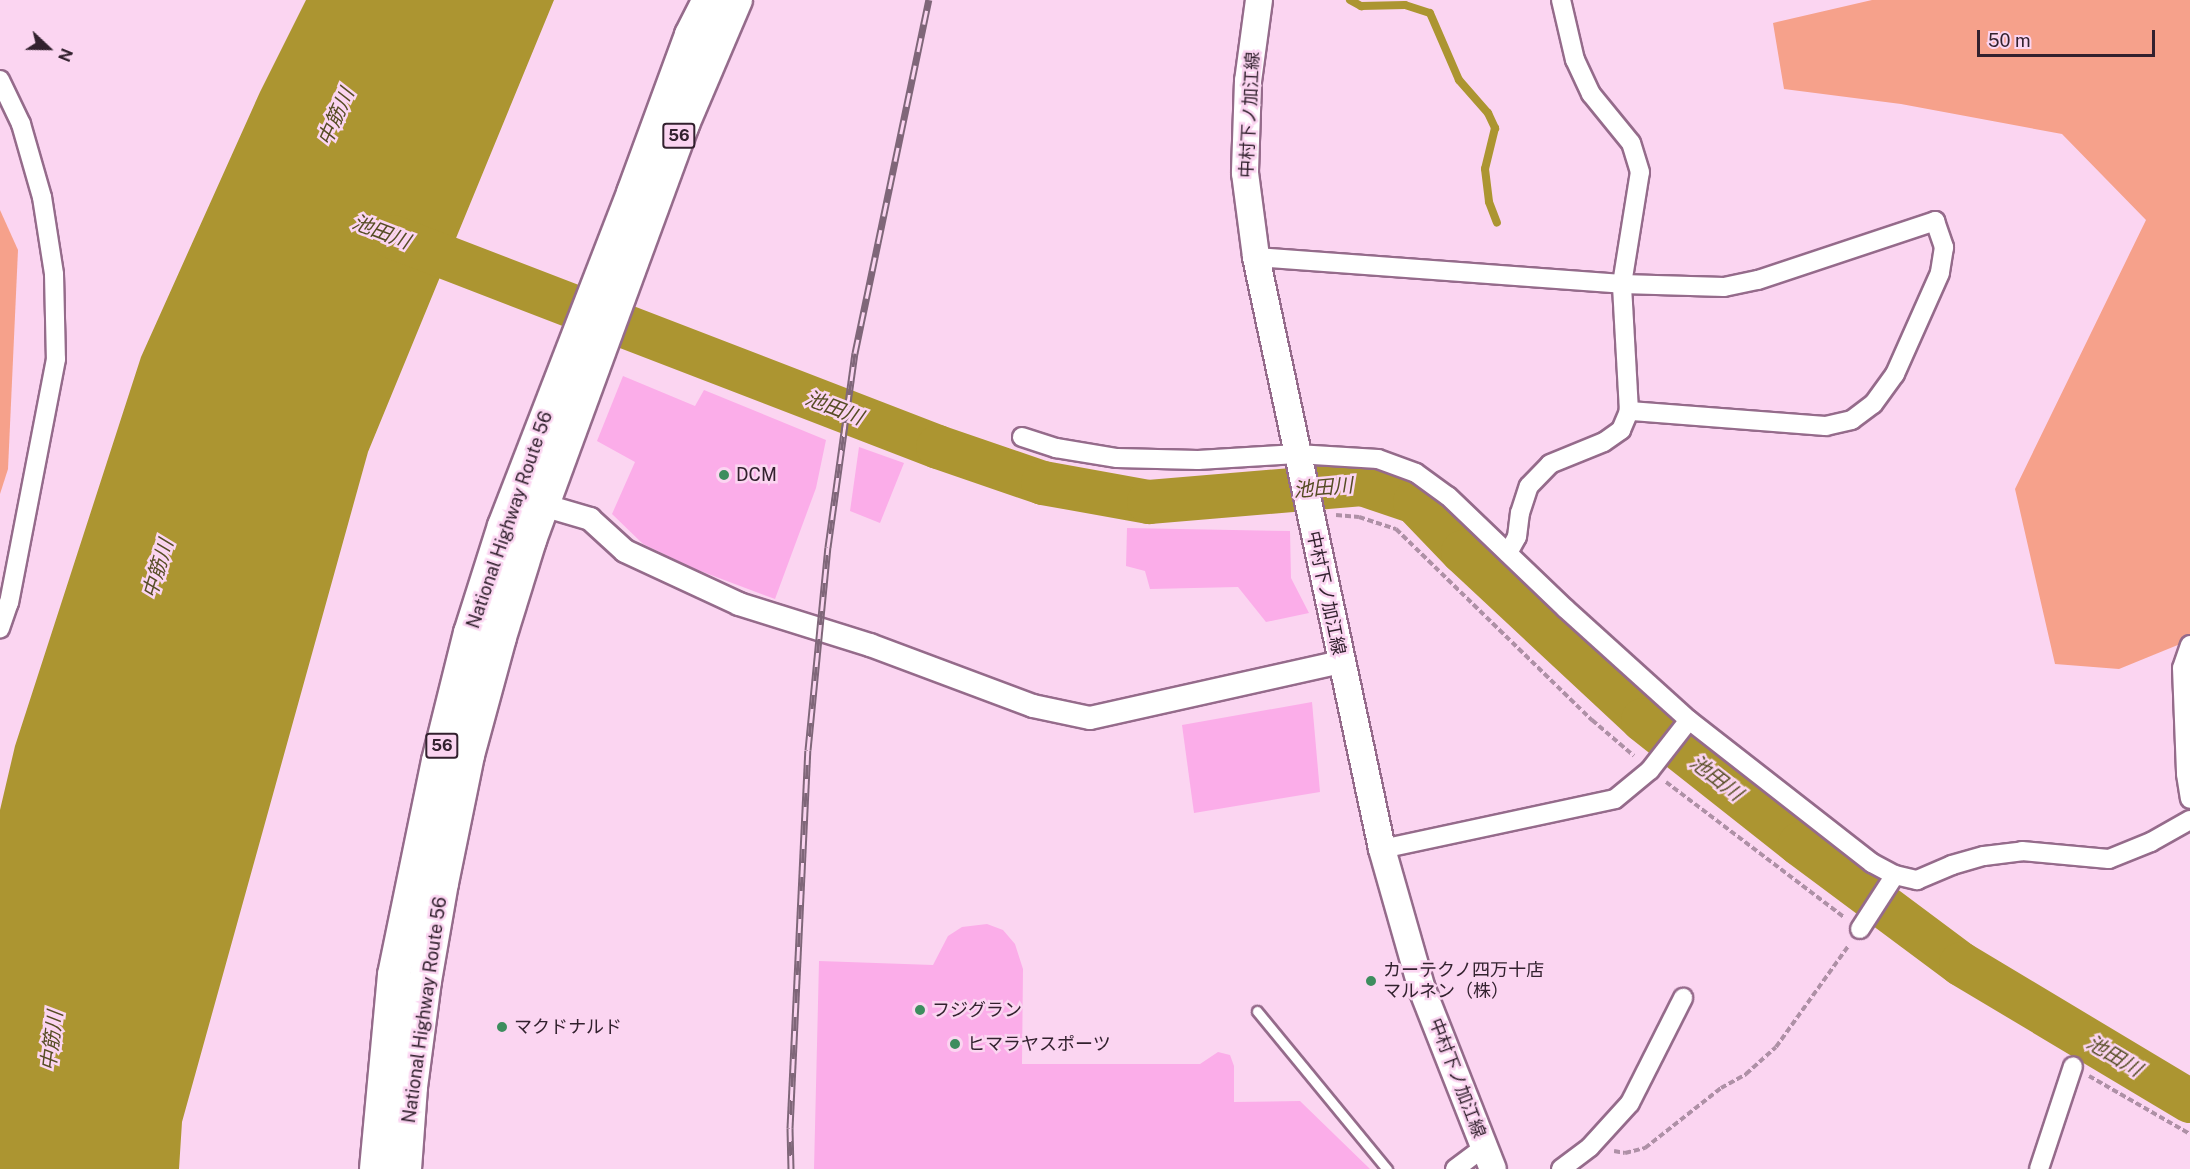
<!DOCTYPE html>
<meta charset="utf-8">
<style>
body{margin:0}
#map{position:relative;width:2190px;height:1169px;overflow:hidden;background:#fbd5f1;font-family:"Public Sans","Noto Sans JP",sans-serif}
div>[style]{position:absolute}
.green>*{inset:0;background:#f6a18b}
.water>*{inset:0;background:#ac9531}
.stream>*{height:8px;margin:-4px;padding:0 4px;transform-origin:4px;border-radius:4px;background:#ac9531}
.river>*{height:44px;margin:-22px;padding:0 22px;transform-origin:22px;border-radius:22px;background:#ac9531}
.building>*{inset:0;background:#fbade9}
.path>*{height:4px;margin-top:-2px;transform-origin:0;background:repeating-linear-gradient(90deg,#ae90a6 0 6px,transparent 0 9px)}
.roads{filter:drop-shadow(2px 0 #956b8b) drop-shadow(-2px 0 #956b8b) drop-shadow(0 2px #956b8b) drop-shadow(0 -2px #956b8b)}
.service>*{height:9px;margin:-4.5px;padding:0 4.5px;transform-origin:4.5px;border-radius:4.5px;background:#fff}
.minor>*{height:18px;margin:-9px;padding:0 9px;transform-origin:9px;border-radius:9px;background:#fff}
.tertiary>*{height:22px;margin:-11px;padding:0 11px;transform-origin:11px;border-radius:11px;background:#fff}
.secondary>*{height:26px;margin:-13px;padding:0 13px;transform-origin:13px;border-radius:13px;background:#fff}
.trunk>*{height:32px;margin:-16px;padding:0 16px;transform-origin:16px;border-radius:16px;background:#fff}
.rail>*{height:7px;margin-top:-3.5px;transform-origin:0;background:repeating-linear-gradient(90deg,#fbd5f1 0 14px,#7f6679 0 28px);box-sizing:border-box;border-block:2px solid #7f6679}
.dots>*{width:16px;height:16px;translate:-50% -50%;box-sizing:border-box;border:3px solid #fbd5f1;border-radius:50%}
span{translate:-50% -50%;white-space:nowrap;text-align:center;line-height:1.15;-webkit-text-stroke:5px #fbd5f1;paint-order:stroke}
.shield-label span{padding:2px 4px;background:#fbd5f1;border:2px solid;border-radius:4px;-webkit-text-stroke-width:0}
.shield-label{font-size:16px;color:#32212e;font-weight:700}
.street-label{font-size:18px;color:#32212e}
.poi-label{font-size:18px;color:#32212e}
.left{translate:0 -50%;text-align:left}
.water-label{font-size:20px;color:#564c24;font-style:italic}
.north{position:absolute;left:18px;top:18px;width:60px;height:60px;-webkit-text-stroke:4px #fbd5f1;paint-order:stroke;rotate:112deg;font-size:16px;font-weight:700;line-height:24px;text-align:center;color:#32212e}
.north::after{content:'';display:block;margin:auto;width:21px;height:27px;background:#32212e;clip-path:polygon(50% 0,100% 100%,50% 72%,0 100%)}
.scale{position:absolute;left:1977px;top:30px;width:178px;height:27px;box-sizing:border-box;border:3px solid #32212e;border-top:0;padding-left:8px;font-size:18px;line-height:21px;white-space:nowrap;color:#32212e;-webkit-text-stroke:4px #fbd5f1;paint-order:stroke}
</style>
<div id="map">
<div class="green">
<div style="clip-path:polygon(1872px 0,2190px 0,2190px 640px,2119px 669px,2055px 664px,2015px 489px,2146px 220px,2062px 134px,1901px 104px,1784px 89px,1773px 23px)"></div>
<div style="clip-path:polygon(0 210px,18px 250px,8px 469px,0 494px)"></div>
</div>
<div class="water">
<div style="clip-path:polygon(306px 0,554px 0,368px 452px,182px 1122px,179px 1169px,0 1169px,0 810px,15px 746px,141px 357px,260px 92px)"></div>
</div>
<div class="stream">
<div style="left:1350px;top:0;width:13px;rotate:29deg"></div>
<div style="left:1361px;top:6px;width:44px;rotate:-1.3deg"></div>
<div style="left:1405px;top:5px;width:26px;rotate:18deg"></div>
<div style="left:1430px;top:13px;width:73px;rotate:66.6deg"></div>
<div style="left:1459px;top:80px;width:44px;rotate:48.7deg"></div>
<div style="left:1488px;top:113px;width:17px;rotate:65deg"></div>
<div style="left:1495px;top:128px;width:42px;rotate:103.7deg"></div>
<div style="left:1485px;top:169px;width:33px;rotate:83deg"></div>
<div style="left:1489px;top:202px;width:22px;rotate:69deg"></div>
</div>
<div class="river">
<div style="left:393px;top:237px;width:584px;rotate:21.07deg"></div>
<div style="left:938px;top:447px;width:111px;rotate:18.9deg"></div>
<div style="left:1043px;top:483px;width:108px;rotate:10.2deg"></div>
<div style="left:1149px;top:502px;width:214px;rotate:-4.8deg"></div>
<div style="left:1362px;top:484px;width:56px;rotate:18.8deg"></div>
<div style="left:1415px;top:502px;width:69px;rotate:46.2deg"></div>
<div style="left:1463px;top:552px;width:246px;rotate:43deg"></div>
<div style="left:1643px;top:720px;width:200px;rotate:38.3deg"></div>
<div style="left:1800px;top:844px;width:201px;rotate:36.7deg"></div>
<div style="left:1961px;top:964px;width:267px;rotate:30.9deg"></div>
</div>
<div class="building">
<div style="clip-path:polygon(623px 376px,695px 406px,704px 390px,826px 440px,816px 488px,775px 599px,695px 569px,643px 544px,612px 514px,635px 462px,597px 441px)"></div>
<div style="clip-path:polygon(859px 447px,904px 463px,880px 523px,850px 511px)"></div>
<div style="clip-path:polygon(1127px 528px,1290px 531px,1291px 578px,1309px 613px,1266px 622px,1238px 587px,1150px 589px,1145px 571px,1126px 566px)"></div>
<div style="clip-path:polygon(1312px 702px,1320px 792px,1194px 813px,1182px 725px)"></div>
<div style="clip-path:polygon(987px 924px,1003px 930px,1015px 944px,1023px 969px,1022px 1064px,1200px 1064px,1218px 1052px,1230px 1055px,1234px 1066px,1234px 1102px,1300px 1101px,1370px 1169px,814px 1169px,819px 961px,933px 965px,948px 936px,962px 927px)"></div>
</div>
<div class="path">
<div style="left:1336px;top:515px;width:23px;rotate:5deg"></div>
<div style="left:1359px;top:517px;width:39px;rotate:18deg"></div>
<div style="left:1396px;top:529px;width:274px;rotate:44.3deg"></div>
<div style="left:1592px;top:720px;width:55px;rotate:40.6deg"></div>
<div style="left:1666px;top:782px;width:223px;rotate:37.2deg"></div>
<div style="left:2089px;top:1076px;width:116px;rotate:29.9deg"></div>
<div style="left:1614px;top:1151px;width:11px;rotate:10deg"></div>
<div style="left:1625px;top:1153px;width:21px;rotate:-14deg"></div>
<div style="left:1645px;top:1148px;width:97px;rotate:-38.3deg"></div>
<div style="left:1721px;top:1088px;width:29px;rotate:-29deg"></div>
<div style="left:1746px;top:1074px;width:40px;rotate:-42deg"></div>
<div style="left:1776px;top:1047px;width:125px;rotate:-54.4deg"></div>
</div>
<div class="roads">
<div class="service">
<div style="left:1257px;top:1011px;width:205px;rotate:50.6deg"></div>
</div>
<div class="minor">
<div style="left:0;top:80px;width:49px;rotate:64.5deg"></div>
<div style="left:21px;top:124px;width:76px;rotate:74deg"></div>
<div style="left:42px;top:197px;width:78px;rotate:81.1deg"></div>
<div style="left:54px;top:274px;width:85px;rotate:88.7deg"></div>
<div style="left:56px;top:359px;width:248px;rotate:100.9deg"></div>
<div style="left:9px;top:602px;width:28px;rotate:109deg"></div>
<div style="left:1256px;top:257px;width:367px;rotate:4.2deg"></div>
<div style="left:1622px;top:284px;width:102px;rotate:1.7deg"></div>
<div style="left:1724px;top:287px;width:35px;rotate:-12deg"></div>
<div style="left:1758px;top:280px;width:187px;rotate:-18.4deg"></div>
<div style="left:1935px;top:221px;width:28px;rotate:71deg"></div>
<div style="left:1944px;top:247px;width:26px;rotate:99deg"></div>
<div style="left:1940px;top:273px;width:111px;rotate:114deg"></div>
<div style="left:1895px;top:374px;width:37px;rotate:126deg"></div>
<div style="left:1873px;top:404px;width:26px;rotate:143deg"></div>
<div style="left:1852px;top:420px;width:27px;rotate:167deg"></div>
<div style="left:1826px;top:426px;width:198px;rotate:-175.6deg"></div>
<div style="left:1022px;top:437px;width:36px;rotate:18deg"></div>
<div style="left:1056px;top:448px;width:62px;rotate:9.3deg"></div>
<div style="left:1117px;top:458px;width:81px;rotate:1.4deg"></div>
<div style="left:1198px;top:460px;width:99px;rotate:-3.5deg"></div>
<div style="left:1297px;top:454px;width:81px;rotate:3.5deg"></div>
<div style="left:1378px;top:459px;width:40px;rotate:20.2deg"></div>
<div style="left:1416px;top:473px;width:39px;rotate:36deg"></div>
<div style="left:1448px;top:496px;width:163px;rotate:43.8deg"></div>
<div style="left:1566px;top:609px;width:166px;rotate:42.1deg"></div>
<div style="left:1689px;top:720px;width:232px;rotate:38deg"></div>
<div style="left:1872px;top:863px;width:26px;rotate:28deg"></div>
<div style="left:1895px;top:875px;width:23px;rotate:13deg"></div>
<div style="left:1917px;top:880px;width:38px;rotate:-23deg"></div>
<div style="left:1952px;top:865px;width:33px;rotate:-16deg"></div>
<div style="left:1984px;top:856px;width:38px;rotate:-7deg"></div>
<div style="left:2022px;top:851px;width:87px;rotate:5.3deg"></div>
<div style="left:2109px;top:859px;width:45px;rotate:-22deg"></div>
<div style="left:2151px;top:842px;width:45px;rotate:-29.4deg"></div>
<div style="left:1508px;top:553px;width:18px;rotate:-61deg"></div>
<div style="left:1517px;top:537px;width:24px;rotate:-83deg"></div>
<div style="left:1520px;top:513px;width:28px;rotate:-72deg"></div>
<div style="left:1529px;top:486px;width:30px;rotate:-46deg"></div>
<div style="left:1550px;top:464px;width:58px;rotate:-22.2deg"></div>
<div style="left:1604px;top:442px;width:21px;rotate:-35deg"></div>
<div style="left:1621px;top:430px;width:21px;rotate:-67deg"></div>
<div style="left:1629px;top:411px;width:127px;rotate:-93.2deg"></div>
<div style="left:1622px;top:284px;width:113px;rotate:-80.9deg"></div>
<div style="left:1640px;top:172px;width:30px;rotate:-107deg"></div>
<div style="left:1631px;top:143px;width:63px;rotate:-129.2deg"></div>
<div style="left:1591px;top:94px;width:38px;rotate:-115deg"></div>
<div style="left:1575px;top:60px;width:62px;rotate:-103.1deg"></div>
<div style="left:2190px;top:645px;width:24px;rotate:109deg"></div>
<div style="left:2182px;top:668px;width:106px;rotate:87.8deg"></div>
<div style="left:2186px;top:774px;width:25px;rotate:81deg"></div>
<div style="left:1382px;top:849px;width:238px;rotate:-12.1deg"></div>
<div style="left:1615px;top:799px;width:45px;rotate:-39.6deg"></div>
<div style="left:1650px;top:770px;width:63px;rotate:-52deg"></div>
<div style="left:1860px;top:929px;width:64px;rotate:-57.1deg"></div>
<div style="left:1455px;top:1169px;width:36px;rotate:-37deg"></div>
<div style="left:1561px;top:1169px;width:36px;rotate:-37deg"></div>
<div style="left:1590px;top:1147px;width:59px;rotate:-47.7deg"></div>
<div style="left:1630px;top:1103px;width:118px;rotate:-63.2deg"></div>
<div style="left:2039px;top:1169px;width:108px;rotate:-71.7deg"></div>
</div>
<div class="tertiary">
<div style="left:529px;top:501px;width:64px;rotate:16.4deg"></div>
<div style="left:590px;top:519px;width:47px;rotate:42.4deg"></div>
<div style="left:625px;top:551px;width:126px;rotate:24.9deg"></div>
<div style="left:739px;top:604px;width:137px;rotate:17.4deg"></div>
<div style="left:870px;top:645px;width:174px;rotate:20.5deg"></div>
<div style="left:1033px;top:706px;width:58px;rotate:11.9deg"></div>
<div style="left:1090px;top:718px;width:257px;rotate:-12.6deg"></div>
</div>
<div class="secondary">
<div style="left:1259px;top:0;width:82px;rotate:97.7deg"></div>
<div style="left:1248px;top:81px;width:92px;rotate:91.9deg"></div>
<div style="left:1245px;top:173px;width:85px;rotate:82.5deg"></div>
<div style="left:1256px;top:257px;width:605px;rotate:77.98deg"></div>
<div style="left:1382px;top:849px;width:146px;rotate:74.1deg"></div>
<div style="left:1422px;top:989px;width:193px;rotate:68.5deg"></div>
</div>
<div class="trunk">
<div style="left:376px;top:1169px;width:195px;rotate:-84.7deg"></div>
<div style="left:394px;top:975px;width:218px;rotate:-78.4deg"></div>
<div style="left:438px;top:761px;width:132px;rotate:-76deg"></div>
<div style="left:470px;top:633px;width:112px;rotate:-72.4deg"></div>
<div style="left:504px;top:526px;width:357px;rotate:-68.8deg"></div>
<div style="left:633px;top:193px;width:168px;rotate:-69.8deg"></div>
<div style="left:691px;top:35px;width:39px;rotate:-63deg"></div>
<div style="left:405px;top:1169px;width:82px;rotate:-85.8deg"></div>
<div style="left:411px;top:1087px;width:107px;rotate:-82.5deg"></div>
<div style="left:425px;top:981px;width:99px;rotate:-80.2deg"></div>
<div style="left:442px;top:883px;width:131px;rotate:-78.5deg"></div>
<div style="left:468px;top:755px;width:122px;rotate:-74.8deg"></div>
<div style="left:500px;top:637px;width:102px;rotate:-72.8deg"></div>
<div style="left:530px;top:540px;width:443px;rotate:-69.8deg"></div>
<div style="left:683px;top:124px;width:135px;rotate:-66.9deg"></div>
</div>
</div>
<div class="rail">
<div style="left:791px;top:1169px;width:41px;rotate:-91.4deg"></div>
<div style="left:790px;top:1128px;width:378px;rotate:-87.3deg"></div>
<div style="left:808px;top:750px;width:204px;rotate:-84.4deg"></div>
<div style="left:828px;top:547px;width:196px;rotate:-82.1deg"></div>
<div style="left:855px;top:353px;width:361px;rotate:-78.2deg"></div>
</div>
<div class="dots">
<div style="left:724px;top:475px;background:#3d8d5e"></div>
<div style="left:1371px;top:981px;background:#3d8d5e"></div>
<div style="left:920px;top:1010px;background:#3d8d5e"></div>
<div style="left:502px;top:1027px;background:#3d8d5e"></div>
<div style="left:955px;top:1044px;background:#3d8d5e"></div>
</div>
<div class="shield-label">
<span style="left:679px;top:136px">56</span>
<span style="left:442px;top:746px">56</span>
</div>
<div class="street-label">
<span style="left:1250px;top:115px;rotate:-87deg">中村下ノ加江線</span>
<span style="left:510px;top:520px;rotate:-71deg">National Highway Route 56</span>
<span style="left:1326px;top:593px;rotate:78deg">中村下ノ加江線</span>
<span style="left:425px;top:1010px;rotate:-82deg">National Highway Route 56</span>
<span style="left:1457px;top:1078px;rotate:69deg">中村下ノ加江線</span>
</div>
<div class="poi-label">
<span class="left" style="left:736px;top:475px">DCM</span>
<span class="left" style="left:1383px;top:981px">カーテクノ四万十店<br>マルネン（株）</span>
<span class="left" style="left:932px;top:1010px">フジグラン</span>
<span class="left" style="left:514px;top:1027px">マクドナルド</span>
<span class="left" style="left:967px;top:1044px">ヒマラヤスポーツ</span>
</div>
<div class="water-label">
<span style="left:336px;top:117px;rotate:-66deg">中筋川</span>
<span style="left:381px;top:232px;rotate:21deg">池田川</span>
<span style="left:834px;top:408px;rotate:21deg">池田川</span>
<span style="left:1323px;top:488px;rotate:-5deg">池田川</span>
<span style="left:158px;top:569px;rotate:-73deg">中筋川</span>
<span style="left:1716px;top:778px;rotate:38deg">池田川</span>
<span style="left:52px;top:1041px;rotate:-83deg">中筋川</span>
<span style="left:2114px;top:1056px;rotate:31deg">池田川</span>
</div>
<div class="north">N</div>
<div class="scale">50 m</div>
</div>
